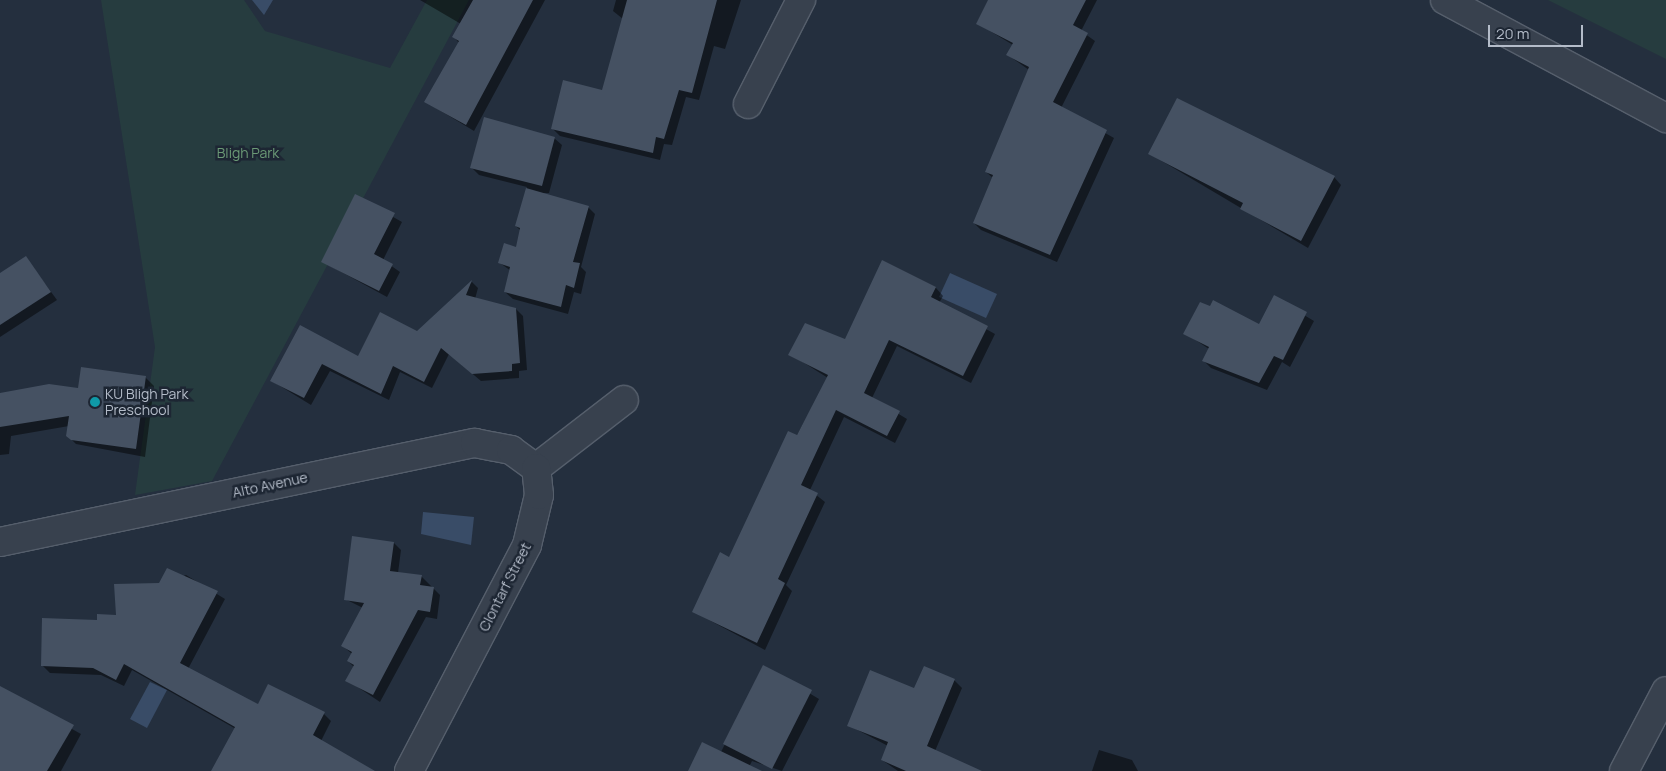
<!DOCTYPE html>
<style>
body{margin:0}
#map{position:relative;width:1666px;height:771px;overflow:hidden;background:#242f3e;font-family:Manrope,sans-serif}
div>[style]{position:absolute}
.green>*{inset:0;background:#263c3f}
.water>*{inset:0;background:#394c67}
.shadow>*{inset:0;background:#0007}
.building>*{inset:0;background:#455162}
.roads{filter:drop-shadow(1px 0 #565f6c) drop-shadow(-1px 0 #565f6c) drop-shadow(0 1px #565f6c) drop-shadow(0 -1px #565f6c)}
.minor>*{height:28px;margin:-14px;padding:0 14px;transform-origin:14px;border-radius:14px;background:#38414e}
.dots>*{width:14px;height:14px;translate:-50% -50%;box-sizing:border-box;border:2px solid #1d2633;border-radius:50%}
span{translate:-50% -50%;white-space:nowrap;text-align:center;line-height:1.15;-webkit-text-stroke:5px #1d2633;paint-order:stroke}
.park-label{font-size:14px;color:#6b9a76}
.poi-label{font-size:14px;color:#b4bcc9}
.left{translate:0 -50%;text-align:left}
.street-label{font-size:14px;color:#b4bcc9}
.scale{position:absolute;left:1488px;top:25px;width:95px;height:22px;box-sizing:border-box;border:2px solid #b4bcc9;border-top:0;padding-left:6px;font-size:15px;line-height:18px;white-space:nowrap;color:#b4bcc9;-webkit-text-stroke:4px #1d2633;paint-order:stroke}
</style>
<div id="map">
<div class="green">
<div style="clip-path:polygon(101px 0,244px 0,265px 31px,390px 68px,427px 0,469px 0,212px 481px,135px 495px,155px 347px)"></div>
<div style="clip-path:polygon(1548px 0,1666px 0,1666px 59px)"></div>
</div>
<div class="water">
<div style="clip-path:polygon(252px 0,273px 0,264px 15px)"></div>
<div style="clip-path:polygon(950px 273px,997px 294px,986px 318px,939px 297px)"></div>
<div style="clip-path:polygon(423px 512px,474px 517px,471px 545px,421px 534px)"></div>
<div style="clip-path:polygon(150px 682px,167px 690px,147px 728px,130px 719px)"></div>
</div>
<div class="shadow">
<div style="clip-path:polygon(420px 0,545px 0,474px 131px,426px 102px,459px 43px,454px 37px,461px 24px)"></div>
<div style="clip-path:polygon(616px 0,741px 0,725px 49px,714px 46px,699px 100px,686px 97px,672px 145px,664px 144px,660px 160px,560px 136px,553px 129px,603px 91px,623px 19px,613px 11px)"></div>
<div style="clip-path:polygon(990px 0,1097px 0,1081px 31px,1095px 41px,1061px 108px,1114px 138px,1057px 262px,981px 230px,974px 223px,993px 178px,986px 172px,1029px 70px,1008px 55px,1013px 45px,977px 23px)"></div>
<div style="clip-path:polygon(554px 138px,562px 145px,549px 193px,538px 193px,588px 207px,595px 214px,581px 267px,586px 272px,581px 294px,574px 292px,568px 314px,513px 299px,505px 292px,511px 271px,500px 263px,517px 248px,521px 231px,516px 226px,527px 187px,479px 175px,471px 167px)"></div>
<div style="clip-path:polygon(1150px 154px,1334px 177px,1341px 185px,1308px 248px)"></div>
<div style="clip-path:polygon(356px 196px,402px 222px,383px 260px,400px 272px,387px 297px,323px 262px)"></div>
<div style="clip-path:polygon(26px 258px,57px 300px,0 337px,0 275px)"></div>
<div style="clip-path:polygon(882px 262px,936px 288px,943px 296px,939px 303px,995px 334px,971px 383px,897px 346px,872px 398px,907px 419px,895px 443px,844px 417px,810px 490px,825px 502px,786px 585px,792px 591px,765px 650px,694px 612px,730px 558px,828px 378px,790px 354px,845px 341px)"></div>
<div style="clip-path:polygon(472px 282px,478px 288px,475px 299px,516px 309px,523px 316px,527px 370px,519px 371px,519px 378px,481px 381px,449px 354px,432px 388px,400px 372px,389px 400px,330px 371px,311px 405px,272px 381px,300px 327px,359px 358px,417px 332px)"></div>
<div style="clip-path:polygon(1274px 297px,1314px 321px,1290px 367px,1282px 362px,1267px 390px,1211px 368px,1204px 361px,1209px 349px,1185px 333px,1260px 325px)"></div>
<div style="clip-path:polygon(145px 377px,154px 386px,145px 457px,76px 444px,67px 435px,69px 426px,11px 436px,9px 454px,0 455px,0 394px,79px 389px)"></div>
<div style="clip-path:polygon(394px 543px,401px 550px,398px 573px,421px 576px,440px 595px,437px 619px,426px 617px,380px 702px,347px 680px,354px 667px,348px 661px,352px 654px,343px 646px,363px 608px,345px 599px)"></div>
<div style="clip-path:polygon(186px 575px,225px 599px,188px 669px,259px 705px,324px 714px,331px 721px,321px 741px,369px 771px,213px 771px,236px 729px,132px 670px,124px 686px,101px 675px,50px 673px,43px 666px,98px 621px,117px 616px,159px 585px)"></div>
<div style="clip-path:polygon(764px 666px,819px 699px,782px 771px,752px 761px,747px 771px,689px 771px,721px 752px)"></div>
<div style="clip-path:polygon(954px 680px,962px 688px,935px 751px,979px 771px,898px 771px,882px 760px,888px 746px,848px 725px,915px 690px)"></div>
<div style="clip-path:polygon(0 689px,81px 734px,61px 771px,0 771px)"></div>
<div style="clip-path:polygon(1099px 750px,1132px 760px,1138px 771px,1092px 771px)"></div>
</div>
<div class="building">
<div style="clip-path:polygon(473px 0,533px 0,466px 125px,424px 102px,459px 41px,452px 37px)"></div>
<div style="clip-path:polygon(627px 0,717px 0,692px 93px,679px 90px,664px 139px,656px 137px,653px 153px,551px 129px,563px 80px,602px 90px)"></div>
<div style="clip-path:polygon(988px 0,1086px 0,1073px 25px,1088px 33px,1053px 102px,1107px 130px,1050px 255px,973px 223px,993px 175px,985px 172px,1029px 67px,1006px 55px,1013px 43px,976px 24px)"></div>
<div style="clip-path:polygon(1177px 98px,1335px 176px,1301px 241px,1240px 209px,1243px 203px,1148px 154px)"></div>
<div style="clip-path:polygon(484px 117px,555px 137px,542px 186px,470px 168px)"></div>
<div style="clip-path:polygon(526px 188px,589px 206px,573px 262px,580px 263px,574px 288px,566px 285px,561px 307px,504px 292px,510px 267px,498px 263px,504px 243px,516px 247px,520px 228px,515px 226px)"></div>
<div style="clip-path:polygon(355px 194px,395px 213px,374px 254px,393px 264px,379px 291px,321px 262px)"></div>
<div style="clip-path:polygon(26px 256px,51px 292px,0 325px,0 273px)"></div>
<div style="clip-path:polygon(882px 260px,936px 287px,931px 297px,988px 326px,963px 376px,889px 340px,864px 393px,900px 411px,887px 436px,836px 410px,801px 485px,818px 493px,778px 579px,785px 583px,757px 643px,692px 612px,720px 552px,729px 557px,788px 431px,797px 435px,828px 375px,788px 355px,805px 323px,845px 339px)"></div>
<div style="clip-path:polygon(472px 280px,466px 295px,516px 308px,520px 363px,512px 364px,512px 371px,472px 374px,441px 348px,424px 382px,393px 366px,381px 394px,322px 364px,304px 398px,270px 381px,300px 325px,358px 356px,380px 312px,417px 331px)"></div>
<div style="clip-path:polygon(1274px 295px,1307px 312px,1283px 360px,1274px 356px,1259px 383px,1202px 361px,1209px 347px,1183px 334px,1200px 302px,1210px 306px,1213px 300px,1259px 324px)"></div>
<div style="clip-path:polygon(81px 367px,146px 376px,136px 449px,71px 440px,66px 436px,69px 416px,0 427px,0 393px,49px 384px,78px 388px)"></div>
<div style="clip-path:polygon(352px 536px,394px 542px,390px 571px,422px 575px,420px 585px,434px 587px,430px 612px,418px 610px,373px 695px,345px 681px,354px 665px,347px 661px,352px 652px,341px 646px,364px 603px,344px 600px)"></div>
<div style="clip-path:polygon(167px 568px,218px 591px,180px 663px,258px 704px,268px 684px,325px 712px,313px 735px,375px 771px,211px 771px,235px 727px,124px 664px,116px 680px,93px 668px,41px 666px,42px 618px,97px 620px,97px 614px,116px 615px,114px 584px,159px 583px)"></div>
<div style="clip-path:polygon(763px 665px,812px 690px,772px 769px,723px 744px)"></div>
<div style="clip-path:polygon(924px 666px,955px 679px,927px 746px,982px 771px,906px 771px,881px 760px,888px 742px,847px 726px,870px 670px,914px 688px)"></div>
<div style="clip-path:polygon(0 686px,74px 725px,47px 771px,0 771px)"></div>
<div style="clip-path:polygon(702px 742px,762px 771px,688px 771px)"></div>
</div>
<div class="roads">
<div class="minor">
<div style="left:1445px;top:0;width:251px;rotate:28.1deg"></div>
<div style="left:748px;top:104px;width:117px;rotate:-63deg"></div>
<div style="left:536px;top:468px;width:111px;rotate:-37.7deg"></div>
<div style="left:0;top:542px;width:485px;rotate:-11.8deg"></div>
<div style="left:475px;top:443px;width:37px;rotate:11deg"></div>
<div style="left:511px;top:450px;width:31px;rotate:36deg"></div>
<div style="left:409px;top:771px;width:255px;rotate:-62.4deg"></div>
<div style="left:527px;top:545px;width:51px;rotate:-76.5deg"></div>
<div style="left:539px;top:495px;width:27px;rotate:-96deg"></div>
<div style="left:1624px;top:771px;width:90px;rotate:-62.3deg"></div>
</div>
</div>
<div class="dots">
<div style="left:95px;top:402px;background:#0f9aa8"></div>
</div>
<div class="park-label">
<span style="left:248px;top:153px">Bligh Park</span>
</div>
<div class="poi-label">
<span class="left" style="left:105px;top:402px">KU Bligh Park<br>Preschool</span>
</div>
<div class="street-label">
<span style="left:270px;top:485px;rotate:-12deg">Alto Avenue</span>
<span style="left:505px;top:587px;rotate:-63deg">Clontarf Street</span>
</div>
<div class="scale">20 m</div>
</div>
